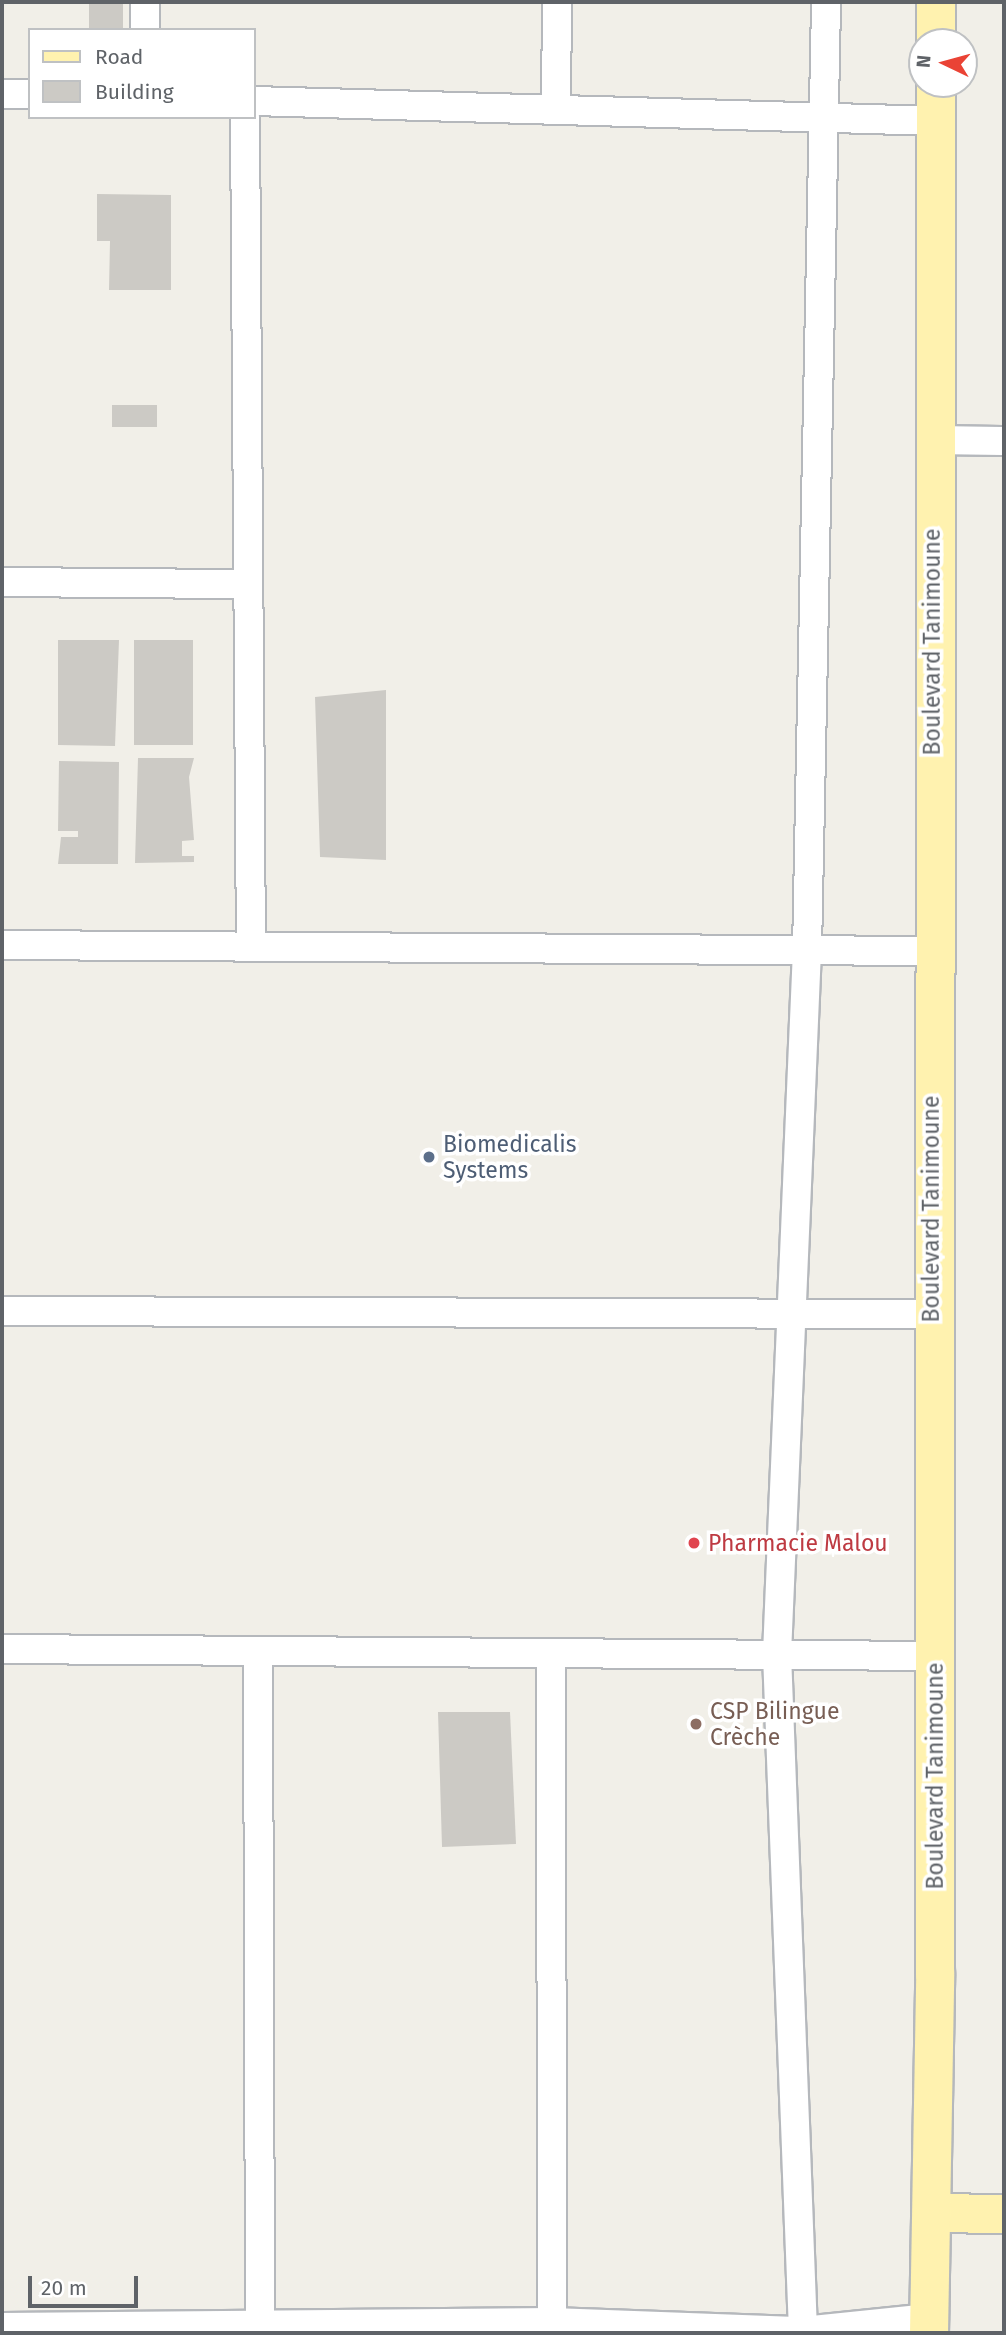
<!DOCTYPE html>
<meta charset="utf-8">
<style>
body{margin:0}
#map{position:relative;width:1006px;height:2335px;overflow:hidden;background:#f1efe8;font-family:"Fira Sans",sans-serif}
div>[style]{position:absolute}
.building>*{inset:0;background:#cccac5}
.roads{filter:drop-shadow(2px 0 #b5b8bc) drop-shadow(-2px 0 #b5b8bc) drop-shadow(0 2px #b5b8bc) drop-shadow(0 -2px #b5b8bc)}
.street>*{height:28px;margin:-14px;padding:0 14px;transform-origin:14px;border-radius:14px;background:#fff}
.primary>*{height:38px;margin:-19px;padding:0 19px;transform-origin:19px;border-radius:19px;background:#fff2af}
.dots>*{width:19px;height:19px;translate:-50% -50%;box-sizing:border-box;border:4px solid #fff;border-radius:50%}
span{translate:-50% -50%;white-space:nowrap;text-align:center;line-height:1.15;-webkit-text-stroke:7px #fff;paint-order:stroke}
.street-label{font-size:23px;color:#5f6368}
.service-label{font-size:23px;color:#4e5e75}
.left{translate:0 -50%;text-align:left}
.health-label{font-size:23px;color:#be3a42}
.education-label{font-size:23px;color:#785e54}
.frame{position:absolute;inset:0;border:4px solid #5f6368;pointer-events:none}
.legend{position:absolute;left:28px;top:28px;width:228px;height:91px;box-sizing:border-box;background:#fff;border:2px solid #bfc1c3;margin:0;padding:9px 12px;list-style:none;font-size:21px;color:#5f6368}
.legend li{display:flex;align-items:center;gap:14px;height:35px}
.legend b{width:35px;border:2px solid #bfc1c3}
.north{position:absolute;left:908px;top:28px;width:70px;height:70px;box-sizing:border-box;background:#fff;border:2px solid #bfc1c3;border-radius:50%;rotate:275deg;font-size:19px;font-weight:700;line-height:28px;text-align:center;color:#5f6368}
.north::after{content:'';display:block;margin:auto;width:24px;height:32px;background:#ea4335;clip-path:polygon(50% 0,100% 100%,50% 72%,0 100%)}
.scale{position:absolute;left:28px;top:2276px;width:110px;height:32px;box-sizing:border-box;border:4px solid #5f6368;border-top:0;padding-left:9px;font-size:21px;line-height:24px;white-space:nowrap;color:#5f6368;-webkit-text-stroke:5px #fff;paint-order:stroke}
</style>
<div id="map">
<div class="building">
<div style="clip-path:polygon(89px 2px,123px 2px,123px 30px,89px 30px)"></div>
<div style="clip-path:polygon(97px 194px,171px 195px,171px 290px,109px 290px,110px 241px,97px 241px)"></div>
<div style="clip-path:polygon(112px 405px,157px 405px,157px 427px,112px 427px)"></div>
<div style="clip-path:polygon(58px 640px,119px 640px,115px 746px,58px 745px)"></div>
<div style="clip-path:polygon(134px 640px,193px 640px,193px 745px,134px 745px)"></div>
<div style="clip-path:polygon(386px 690px,386px 860px,320px 857px,315px 697px)"></div>
<div style="clip-path:polygon(138px 758px,194px 758px,189px 777px,194px 840px,182px 841px,182px 856px,194px 856px,194px 862px,135px 863px)"></div>
<div style="clip-path:polygon(59px 761px,119px 762px,118px 864px,58px 864px,61px 837px,78px 837px,78px 831px,58px 831px)"></div>
<div style="clip-path:polygon(438px 1712px,510px 1712px,516px 1844px,442px 1847px)"></div>
</div>
<div class="roads">
<div class="street">
<div style="left:145px;top:30px;width:28px;rotate:-90deg"></div>
<div style="left:2px;top:94px;width:28px"></div>
<div style="left:254px;top:101px;width:682px;rotate:1.68deg"></div>
<div style="left:556px;top:110px;width:108px;rotate:-89.5deg"></div>
<div style="left:245px;top:117px;width:829px;rotate:89.59deg"></div>
<div style="left:933px;top:440px;width:71px;rotate:0.8deg"></div>
<div style="left:2px;top:582px;width:243px;rotate:0.5deg"></div>
<div style="left:2px;top:945px;width:930px;rotate:0.37deg"></div>
<div style="left:2px;top:1311px;width:929px;rotate:0.19deg"></div>
<div style="left:2px;top:1649px;width:932px;rotate:0.43deg"></div>
<div style="left:258px;top:1651px;width:673px;rotate:89.83deg"></div>
<div style="left:551px;top:1653px;width:669px;rotate:89.91deg"></div>
<div style="left:2px;top:2327px;width:550px;rotate:-0.52deg"></div>
<div style="left:552px;top:2322px;width:251px;rotate:2.1deg"></div>
<div style="left:803px;top:2331px;width:127px;rotate:-5.9deg"></div>
<div style="left:803px;top:2331px;width:677px;rotate:-92.2deg"></div>
<div style="left:777px;top:1654px;width:704px;rotate:-87.56deg"></div>
<div style="left:807px;top:951px;width:949px;rotate:-88.85deg"></div>
</div>
<div class="primary">
<div style="left:936px;top:42px;width:40px;rotate:-90deg"></div>
<div style="left:932px;top:2213px;width:72px;rotate:0.8deg"></div>
<div style="left:929px;top:2333px;width:359px;rotate:-89deg"></div>
<div style="left:935px;top:1974px;width:1890px;rotate:-89.97deg"></div>
</div>
</div>
<div class="dots">
<div style="left:429px;top:1157px;background:#5c6f8a"></div>
<div style="left:694px;top:1543px;background:#e0444e"></div>
<div style="left:696px;top:1724px;background:#8d6e63"></div>
</div>
<div class="street-label">
<span style="left:932px;top:642px;rotate:-90deg">Boulevard Tanimoune</span>
<span style="left:931px;top:1209px;rotate:-90deg">Boulevard Tanimoune</span>
<span style="left:935px;top:1776px;rotate:-90deg">Boulevard Tanimoune</span>
</div>
<div class="service-label">
<span class="left" style="left:443px;top:1157px">Biomedicalis<br>Systems</span>
</div>
<div class="health-label">
<span class="left" style="left:708px;top:1543px">Pharmacie Malou</span>
</div>
<div class="education-label">
<span class="left" style="left:710px;top:1724px">CSP Bilingue<br>Crèche</span>
</div>
<div class="frame"></div>
<ul class="legend">
<li><b style="height:9px;background:#fff2af"></b>Road</li>
<li><b style="height:19px;background:#cccac5"></b>Building</li>
</ul>
<div class="north">N</div>
<div class="scale">20 m</div>
</div>
